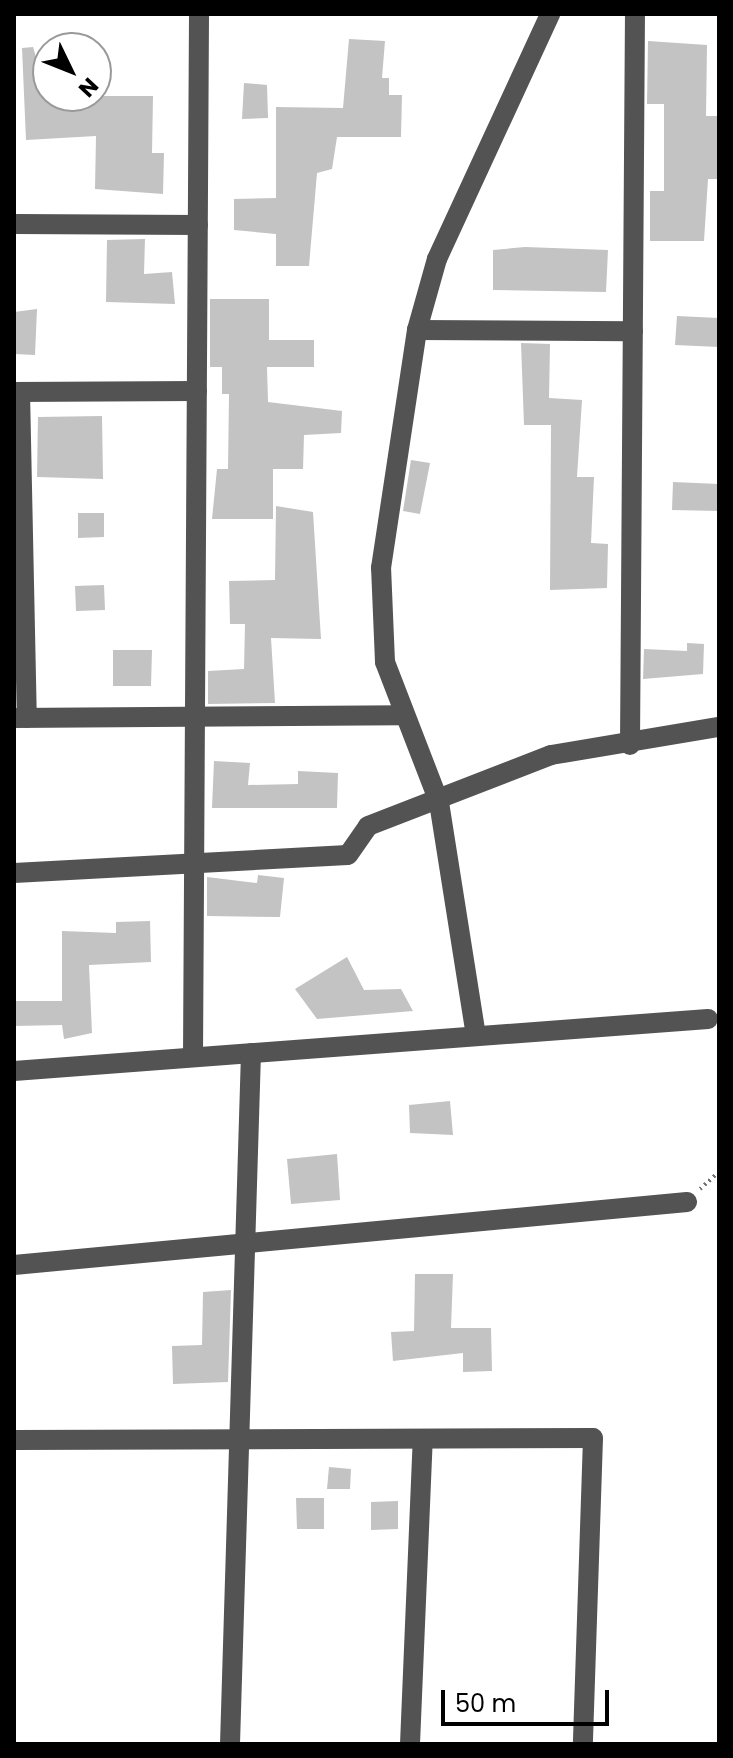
<!DOCTYPE html>
<style>
body{margin:0}
#map{position:relative;width:733px;height:1758px;overflow:hidden;background:#fff;font-family:Poppins,sans-serif}
div>[style]{position:absolute}
.building>*{inset:0;background:#c3c3c3}
.path>*{height:4px;margin-top:-2px;transform-origin:0;background:repeating-linear-gradient(90deg,#757575 0 2px,transparent 0 6px)}
.minor>*{height:20px;margin:-10px;padding:0 10px;transform-origin:10px;border-radius:10px;background:#535353}
span{translate:-50% -50%;white-space:nowrap;text-align:center;line-height:1.15;-webkit-text-stroke:8px #fff;paint-order:stroke}
.frame{position:absolute;inset:0;border:16px solid #000;pointer-events:none}
.north{position:absolute;left:32px;top:32px;width:80px;height:80px;box-sizing:border-box;background:#fff;border:2px solid #999;border-radius:50%;rotate:133deg;font-size:22px;font-weight:700;line-height:32px;text-align:center;color:#000}
.north::after{content:'';display:block;margin:auto;width:28px;height:36px;background:#000;clip-path:polygon(50% 0,100% 100%,50% 72%,0 100%)}
.scale{position:absolute;left:441px;top:1690px;width:168px;height:36px;box-sizing:border-box;border:4px solid #000;border-top:0;padding-left:10px;font-size:24px;line-height:28px;white-space:nowrap;color:#000;-webkit-text-stroke:6px #fff;paint-order:stroke}
</style>
<div id="map">
<div class="building">
<div style="clip-path:polygon(349px 39px,385px 41px,382px 78px,389px 78px,389px 95px,402px 95px,401px 137px,337px 137px,332px 169px,317px 173px,309px 266px,276px 266px,276px 234px,234px 230px,234px 199px,276px 198px,276px 107px,343px 108px)"></div>
<div style="clip-path:polygon(648px 41px,707px 45px,706px 116px,719px 116px,719px 179px,708px 179px,704px 241px,650px 241px,650px 191px,664px 191px,664px 104px,647px 104px)"></div>
<div style="clip-path:polygon(33px 47px,48px 96px,153px 96px,152px 153px,164px 153px,163px 194px,95px 189px,96px 136px,26px 140px,22px 48px)"></div>
<div style="clip-path:polygon(244px 83px,267px 85px,268px 118px,242px 119px)"></div>
<div style="clip-path:polygon(145px 239px,144px 274px,172px 272px,175px 304px,106px 302px,107px 240px)"></div>
<div style="clip-path:polygon(525px 247px,608px 250px,606px 292px,493px 290px,493px 250px)"></div>
<div style="clip-path:polygon(210px 299px,269px 299px,269px 340px,314px 340px,314px 367px,267px 367px,268px 402px,342px 411px,341px 433px,304px 435px,303px 469px,273px 469px,273px 519px,212px 519px,217px 469px,228px 469px,229px 394px,222px 394px,222px 367px,210px 367px)"></div>
<div style="clip-path:polygon(37px 309px,35px 355px,14px 354px,14px 312px)"></div>
<div style="clip-path:polygon(677px 316px,719px 318px,719px 347px,675px 345px)"></div>
<div style="clip-path:polygon(521px 343px,550px 344px,549px 398px,582px 400px,577px 477px,594px 477px,591px 543px,608px 544px,607px 588px,550px 590px,551px 425px,524px 425px)"></div>
<div style="clip-path:polygon(102px 416px,103px 479px,37px 477px,38px 417px)"></div>
<div style="clip-path:polygon(411px 460px,430px 463px,420px 514px,403px 511px)"></div>
<div style="clip-path:polygon(673px 482px,719px 484px,719px 511px,672px 510px)"></div>
<div style="clip-path:polygon(276px 506px,313px 512px,321px 639px,271px 638px,275px 703px,208px 704px,208px 671px,244px 669px,245px 624px,230px 624px,229px 581px,275px 580px)"></div>
<div style="clip-path:polygon(78px 513px,104px 513px,104px 537px,78px 538px)"></div>
<div style="clip-path:polygon(104px 585px,105px 610px,76px 611px,75px 586px)"></div>
<div style="clip-path:polygon(687px 643px,704px 644px,703px 674px,643px 679px,644px 649px,687px 651px)"></div>
<div style="clip-path:polygon(113px 650px,152px 650px,151px 686px,113px 686px)"></div>
<div style="clip-path:polygon(214px 761px,250px 763px,248px 785px,298px 784px,298px 771px,338px 773px,337px 808px,212px 808px)"></div>
<div style="clip-path:polygon(258px 875px,284px 878px,280px 917px,207px 916px,207px 877px,257px 883px)"></div>
<div style="clip-path:polygon(150px 921px,151px 962px,89px 965px,92px 1033px,64px 1039px,62px 1025px,14px 1026px,14px 1001px,62px 1001px,62px 931px,116px 933px,116px 922px)"></div>
<div style="clip-path:polygon(347px 957px,364px 990px,401px 989px,413px 1011px,317px 1019px,295px 989px)"></div>
<div style="clip-path:polygon(450px 1101px,453px 1135px,410px 1133px,409px 1105px)"></div>
<div style="clip-path:polygon(337px 1154px,340px 1200px,291px 1204px,287px 1159px)"></div>
<div style="clip-path:polygon(415px 1274px,453px 1274px,451px 1328px,491px 1328px,492px 1371px,463px 1372px,463px 1353px,393px 1361px,391px 1332px,414px 1331px)"></div>
<div style="clip-path:polygon(231px 1290px,228px 1382px,173px 1384px,172px 1346px,202px 1345px,203px 1292px)"></div>
<div style="clip-path:polygon(329px 1467px,351px 1469px,350px 1489px,327px 1489px)"></div>
<div style="clip-path:polygon(296px 1498px,324px 1498px,324px 1529px,297px 1529px)"></div>
<div style="clip-path:polygon(398px 1501px,398px 1529px,371px 1530px,371px 1502px)"></div>
</div>
<div class="path">
<div style="left:700px;top:1189px;width:25px;rotate:-42deg"></div>
</div>
<div class="minor">
<div style="left:14px;top:224px;width:184px;rotate:0.3deg"></div>
<div style="left:417px;top:330px;width:216px;rotate:0.3deg"></div>
<div style="left:14px;top:392px;width:183px;rotate:-0.3deg"></div>
<div style="left:20px;top:392px;width:326px;rotate:88.8deg"></div>
<div style="left:14px;top:718px;width:388px;rotate:-0.4deg"></div>
<div style="left:630px;top:745px;width:731px;rotate:-89.61deg"></div>
<div style="left:14px;top:873px;width:334px;rotate:-3.1deg"></div>
<div style="left:348px;top:855px;width:35px;rotate:-55deg"></div>
<div style="left:368px;top:826px;width:196px;rotate:-21.2deg"></div>
<div style="left:551px;top:755px;width:170px;rotate:-9.5deg"></div>
<div style="left:476px;top:1036px;width:237px;rotate:-99deg"></div>
<div style="left:439px;top:802px;width:150px;rotate:-111.1deg"></div>
<div style="left:385px;top:662px;width:94px;rotate:-92.4deg"></div>
<div style="left:381px;top:568px;width:241px;rotate:-81.4deg"></div>
<div style="left:417px;top:330px;width:74px;rotate:-74.3deg"></div>
<div style="left:437px;top:259px;width:270px;rotate:-65.2deg"></div>
<div style="left:193px;top:1057px;width:1043px;rotate:-89.67deg"></div>
<div style="left:14px;top:1071px;width:696px;rotate:-4.29deg"></div>
<div style="left:14px;top:1265px;width:676px;rotate:-5.35deg"></div>
<div style="left:14px;top:1440px;width:579px;rotate:-0.2deg"></div>
<div style="left:593px;top:1438px;width:306px;rotate:91.9deg"></div>
<div style="left:230px;top:1744px;width:691px;rotate:-88.26deg"></div>
<div style="left:410px;top:1744px;width:305px;rotate:-87.6deg"></div>
</div>
<div class="frame"></div>
<div class="north">N</div>
<div class="scale">50 m</div>
</div>
